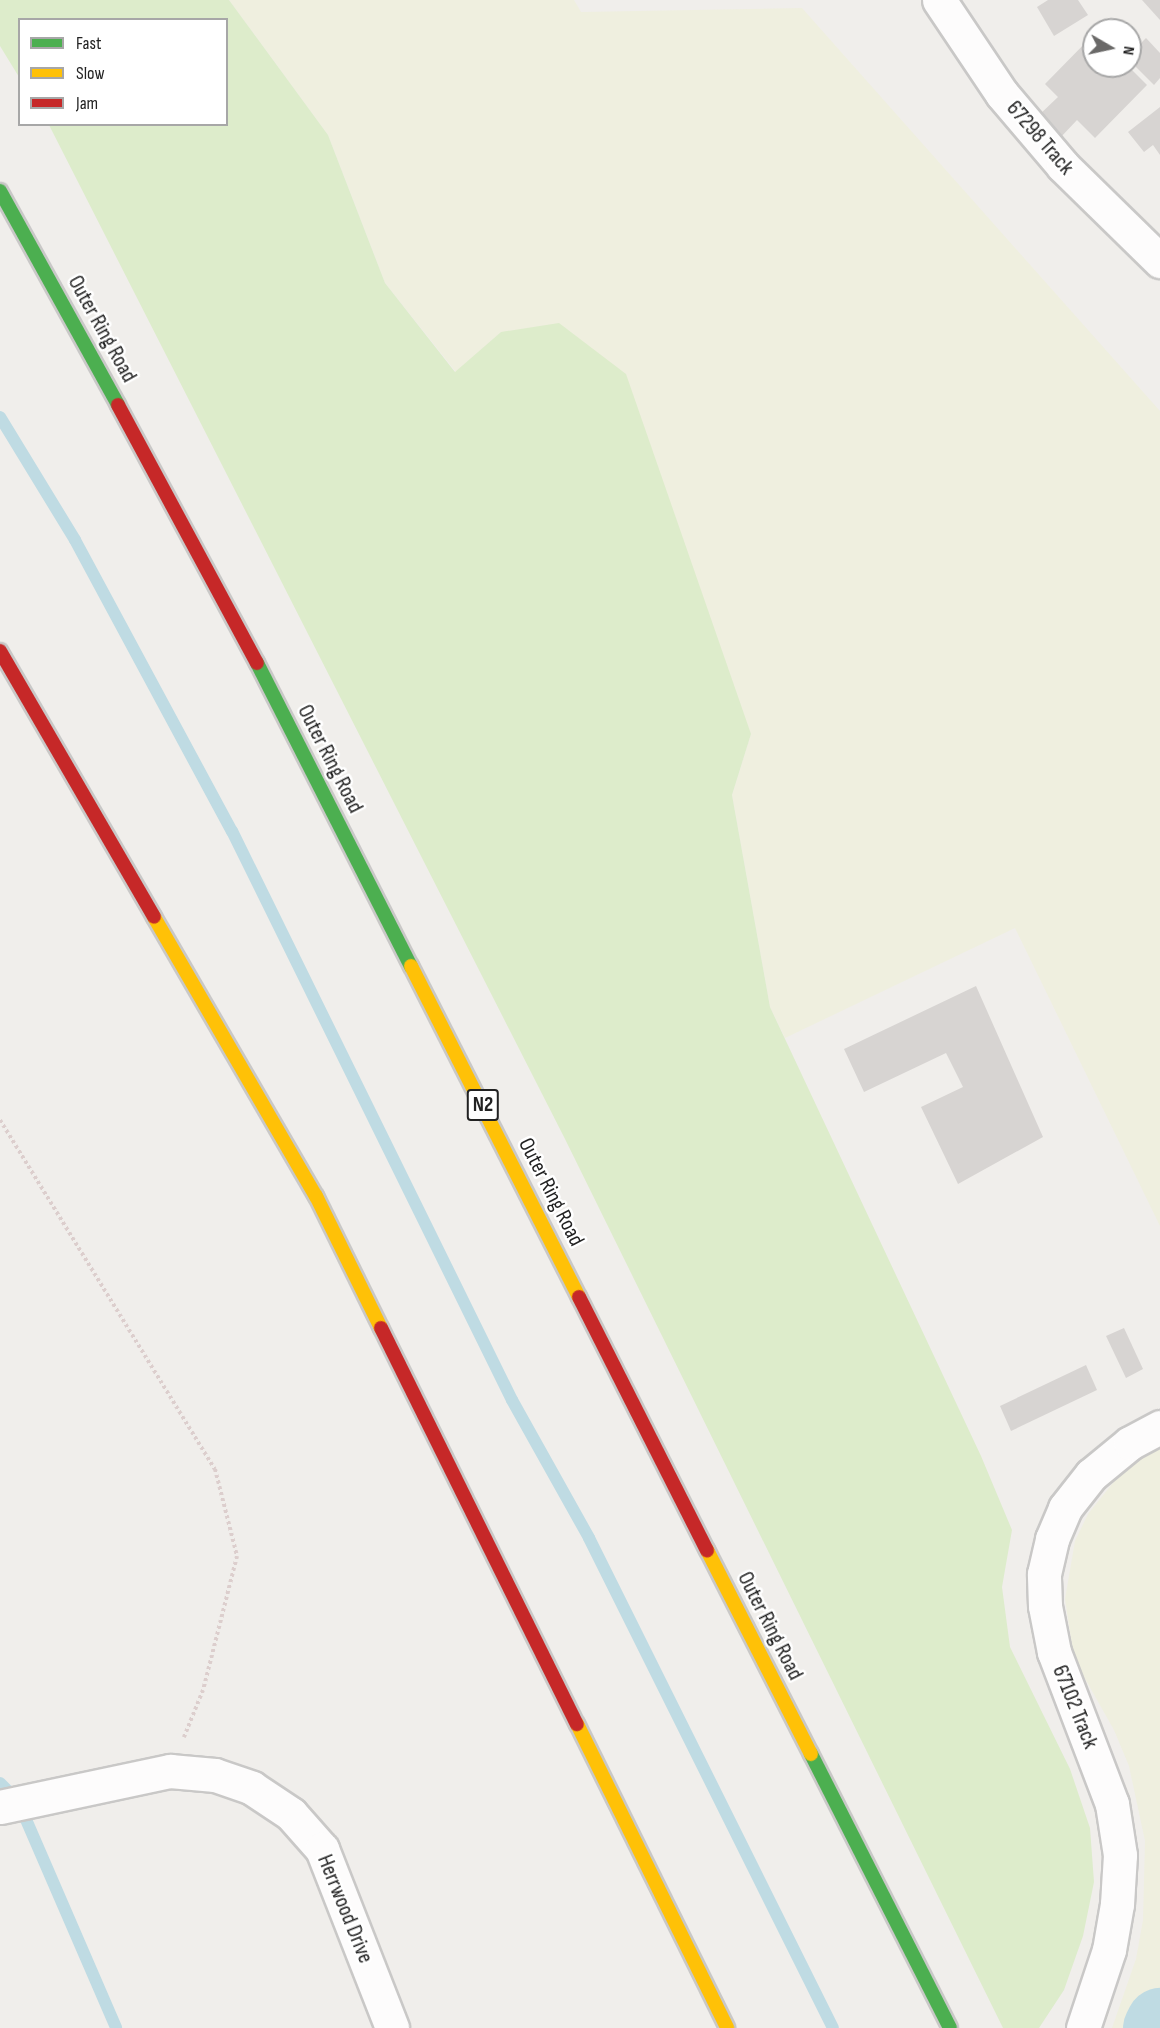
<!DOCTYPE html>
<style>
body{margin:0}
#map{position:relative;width:1160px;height:2028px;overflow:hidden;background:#f0eeeb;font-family:"Sofia Sans Condensed",sans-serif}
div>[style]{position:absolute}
.farmland>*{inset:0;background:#efefdf}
.grass>*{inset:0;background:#ddeccb}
.stream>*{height:12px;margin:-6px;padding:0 6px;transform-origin:6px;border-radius:6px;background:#bfdbe3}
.river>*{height:69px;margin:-34.5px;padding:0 34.5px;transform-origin:34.5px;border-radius:34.5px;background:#bfdbe3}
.building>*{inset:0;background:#d7d4d2}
.path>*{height:4px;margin-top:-2px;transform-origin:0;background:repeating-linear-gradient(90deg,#dccecd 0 3px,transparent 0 6px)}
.roads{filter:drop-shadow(2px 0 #c9c8c7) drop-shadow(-2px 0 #c9c8c7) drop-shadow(0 2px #c9c8c7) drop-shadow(0 -2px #c9c8c7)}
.street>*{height:33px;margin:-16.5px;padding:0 16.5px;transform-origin:16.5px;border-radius:16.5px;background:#fdfcfc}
.fast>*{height:14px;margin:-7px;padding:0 7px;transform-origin:7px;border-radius:7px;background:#4caf50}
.slow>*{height:14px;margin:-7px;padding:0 7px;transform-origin:7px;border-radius:7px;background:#ffc107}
.jam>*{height:14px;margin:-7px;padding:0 7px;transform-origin:7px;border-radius:7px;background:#c62828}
span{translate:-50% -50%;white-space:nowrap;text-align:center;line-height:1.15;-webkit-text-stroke:5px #fff;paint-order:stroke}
.shield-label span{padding:2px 4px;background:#fff;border:2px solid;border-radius:4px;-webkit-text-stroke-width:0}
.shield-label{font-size:21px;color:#222;font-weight:700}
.street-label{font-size:22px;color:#222}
.legend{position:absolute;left:18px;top:18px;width:210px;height:108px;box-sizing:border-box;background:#fff;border:2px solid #a7a7a7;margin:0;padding:8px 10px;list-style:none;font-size:18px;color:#222}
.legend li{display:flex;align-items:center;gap:12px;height:30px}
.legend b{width:30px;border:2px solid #a7a7a7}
.north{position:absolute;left:1082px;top:18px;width:60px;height:60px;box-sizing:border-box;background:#fff;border:2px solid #a7a7a7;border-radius:50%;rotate:99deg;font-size:16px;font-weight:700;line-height:24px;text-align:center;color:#222}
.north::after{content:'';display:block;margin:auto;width:21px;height:27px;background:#6a6968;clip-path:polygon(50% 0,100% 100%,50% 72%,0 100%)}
</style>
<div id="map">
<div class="farmland">
<div style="clip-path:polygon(229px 0,574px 0,581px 12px,802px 8px,1160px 411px,1160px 1226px,1015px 928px,785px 1038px,770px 1007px,732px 795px,751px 734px,501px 332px,456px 372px,385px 283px,328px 135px)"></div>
<div style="clip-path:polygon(1160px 1445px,1160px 2028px,1112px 2028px,1136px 1959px,1143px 1920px,1145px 1841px,1129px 1766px,1114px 1730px,1074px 1659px,1065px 1599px,1075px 1541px,1088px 1514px,1125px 1468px)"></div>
</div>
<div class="grass">
<div style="clip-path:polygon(0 0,229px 0,328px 135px,385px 283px,455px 372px,501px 332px,559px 323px,626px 374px,751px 734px,732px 795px,770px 1007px,981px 1456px,1012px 1530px,1002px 1587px,1010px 1647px,1070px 1769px,1090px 1828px,1094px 1882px,1083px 1936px,1064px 1990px,1039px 2028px,1003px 2028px,565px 1139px,49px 125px,226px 124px,226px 20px,20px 20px,19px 77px,0 46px)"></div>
</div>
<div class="stream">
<div style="left:0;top:417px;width:144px;rotate:58.6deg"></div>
<div style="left:75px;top:540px;width:331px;rotate:61.7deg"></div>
<div style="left:232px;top:831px;width:634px;rotate:63.8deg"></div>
<div style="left:512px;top:1400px;width:158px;rotate:60.8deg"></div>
<div style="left:589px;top:1538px;width:547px;rotate:63.53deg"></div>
<div style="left:0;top:1783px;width:25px;rotate:45deg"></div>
<div style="left:18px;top:1801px;width:247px;rotate:66.6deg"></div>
</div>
<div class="river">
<div style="left:1157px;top:2028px;width:7px;rotate:-63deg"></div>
</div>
<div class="building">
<div style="clip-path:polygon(1048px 0,1078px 0,1088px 15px,1054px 36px,1037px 7px)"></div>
<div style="clip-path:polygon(1142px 0,1160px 0,1160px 20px)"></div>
<div style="clip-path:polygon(1094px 34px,1094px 66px,1128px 66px,1147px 85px,1095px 138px,1077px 120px,1060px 138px,1038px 116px,1058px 97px,1045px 84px)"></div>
<div style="clip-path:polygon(1146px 38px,1160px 53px,1160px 78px,1154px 85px,1130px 61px,1130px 54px)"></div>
<div style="clip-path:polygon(1160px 107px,1160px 155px,1153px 145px,1144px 152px,1128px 132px)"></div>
<div style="clip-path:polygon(976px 986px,1043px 1137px,958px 1184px,921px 1107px,963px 1087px,946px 1053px,864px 1092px,844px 1049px)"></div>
<div style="clip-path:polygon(1124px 1328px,1143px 1369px,1126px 1378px,1106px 1336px)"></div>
<div style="clip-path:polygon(1086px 1365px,1097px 1390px,1011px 1431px,1000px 1406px)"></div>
</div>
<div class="path">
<div style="left:0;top:1120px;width:410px;rotate:58.4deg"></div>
<div style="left:215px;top:1469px;width:90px;rotate:75.8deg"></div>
<div style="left:237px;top:1556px;width:138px;rotate:104.2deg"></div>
<div style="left:203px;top:1690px;width:51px;rotate:112deg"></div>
</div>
<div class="roads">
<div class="street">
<div style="left:939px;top:0;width:113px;rotate:56.2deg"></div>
<div style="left:1002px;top:94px;width:94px;rotate:49.7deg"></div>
<div style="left:1063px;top:166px;width:136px;rotate:44.4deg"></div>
<div style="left:0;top:1807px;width:174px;rotate:-12deg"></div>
<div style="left:170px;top:1771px;width:45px;rotate:5.1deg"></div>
<div style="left:215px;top:1775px;width:39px;rotate:19deg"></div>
<div style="left:252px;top:1788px;width:47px;rotate:33.7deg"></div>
<div style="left:291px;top:1814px;width:47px;rotate:48.5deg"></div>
<div style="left:322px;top:1849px;width:192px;rotate:68.6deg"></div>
<div style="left:1083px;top:2028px;width:82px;rotate:-71.6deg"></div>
<div style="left:1109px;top:1950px;width:47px;rotate:-80.1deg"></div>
<div style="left:1117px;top:1904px;width:49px;rotate:-86.5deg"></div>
<div style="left:1120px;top:1855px;width:52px;rotate:-98.9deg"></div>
<div style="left:1112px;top:1804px;width:163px;rotate:-110.9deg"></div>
<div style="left:1054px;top:1652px;width:47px;rotate:-101.1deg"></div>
<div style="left:1045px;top:1606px;width:32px;rotate:-92deg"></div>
<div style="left:1044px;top:1574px;width:36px;rotate:-77deg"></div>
<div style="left:1052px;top:1539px;width:34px;rotate:-67deg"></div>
<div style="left:1065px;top:1508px;width:42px;rotate:-51.8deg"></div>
<div style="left:1091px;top:1475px;width:50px;rotate:-39.4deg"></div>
<div style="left:1130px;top:1443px;width:34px;rotate:-28deg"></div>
</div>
<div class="fast">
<div style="left:0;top:191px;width:244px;rotate:61.1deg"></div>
<div style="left:257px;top:663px;width:340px;rotate:63.1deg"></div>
<div style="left:811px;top:1754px;width:307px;rotate:63.1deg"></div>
</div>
<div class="slow">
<div style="left:154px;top:917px;width:323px;rotate:59.9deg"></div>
<div style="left:316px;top:1196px;width:147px;rotate:63.8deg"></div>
<div style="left:411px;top:966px;width:371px;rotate:63.1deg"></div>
<div style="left:707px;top:1550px;width:229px;rotate:63deg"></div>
<div style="left:577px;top:1724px;width:339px;rotate:63.7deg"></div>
</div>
<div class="jam">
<div style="left:118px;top:405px;width:293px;rotate:61.7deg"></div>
<div style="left:0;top:651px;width:307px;rotate:59.9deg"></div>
<div style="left:579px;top:1297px;width:284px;rotate:63.2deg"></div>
<div style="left:381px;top:1328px;width:442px;rotate:63.7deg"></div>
</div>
</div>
<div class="shield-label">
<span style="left:483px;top:1105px">N2</span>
</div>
<div class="street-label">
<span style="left:1040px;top:138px;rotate:49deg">67298 Track</span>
<span style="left:102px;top:329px;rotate:61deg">Outer Ring Road</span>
<span style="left:330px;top:759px;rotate:63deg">Outer Ring Road</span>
<span style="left:551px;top:1192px;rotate:63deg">Outer Ring Road</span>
<span style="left:770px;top:1626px;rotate:63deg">Outer Ring Road</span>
<span style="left:1075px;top:1707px;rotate:68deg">67102 Track</span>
<span style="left:345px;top:1909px;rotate:68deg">Herrwood Drive</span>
</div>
<ul class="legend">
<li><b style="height:8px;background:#4caf50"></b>Fast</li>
<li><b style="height:8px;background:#ffc107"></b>Slow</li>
<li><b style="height:8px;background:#c62828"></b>Jam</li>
</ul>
<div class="north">N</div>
</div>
